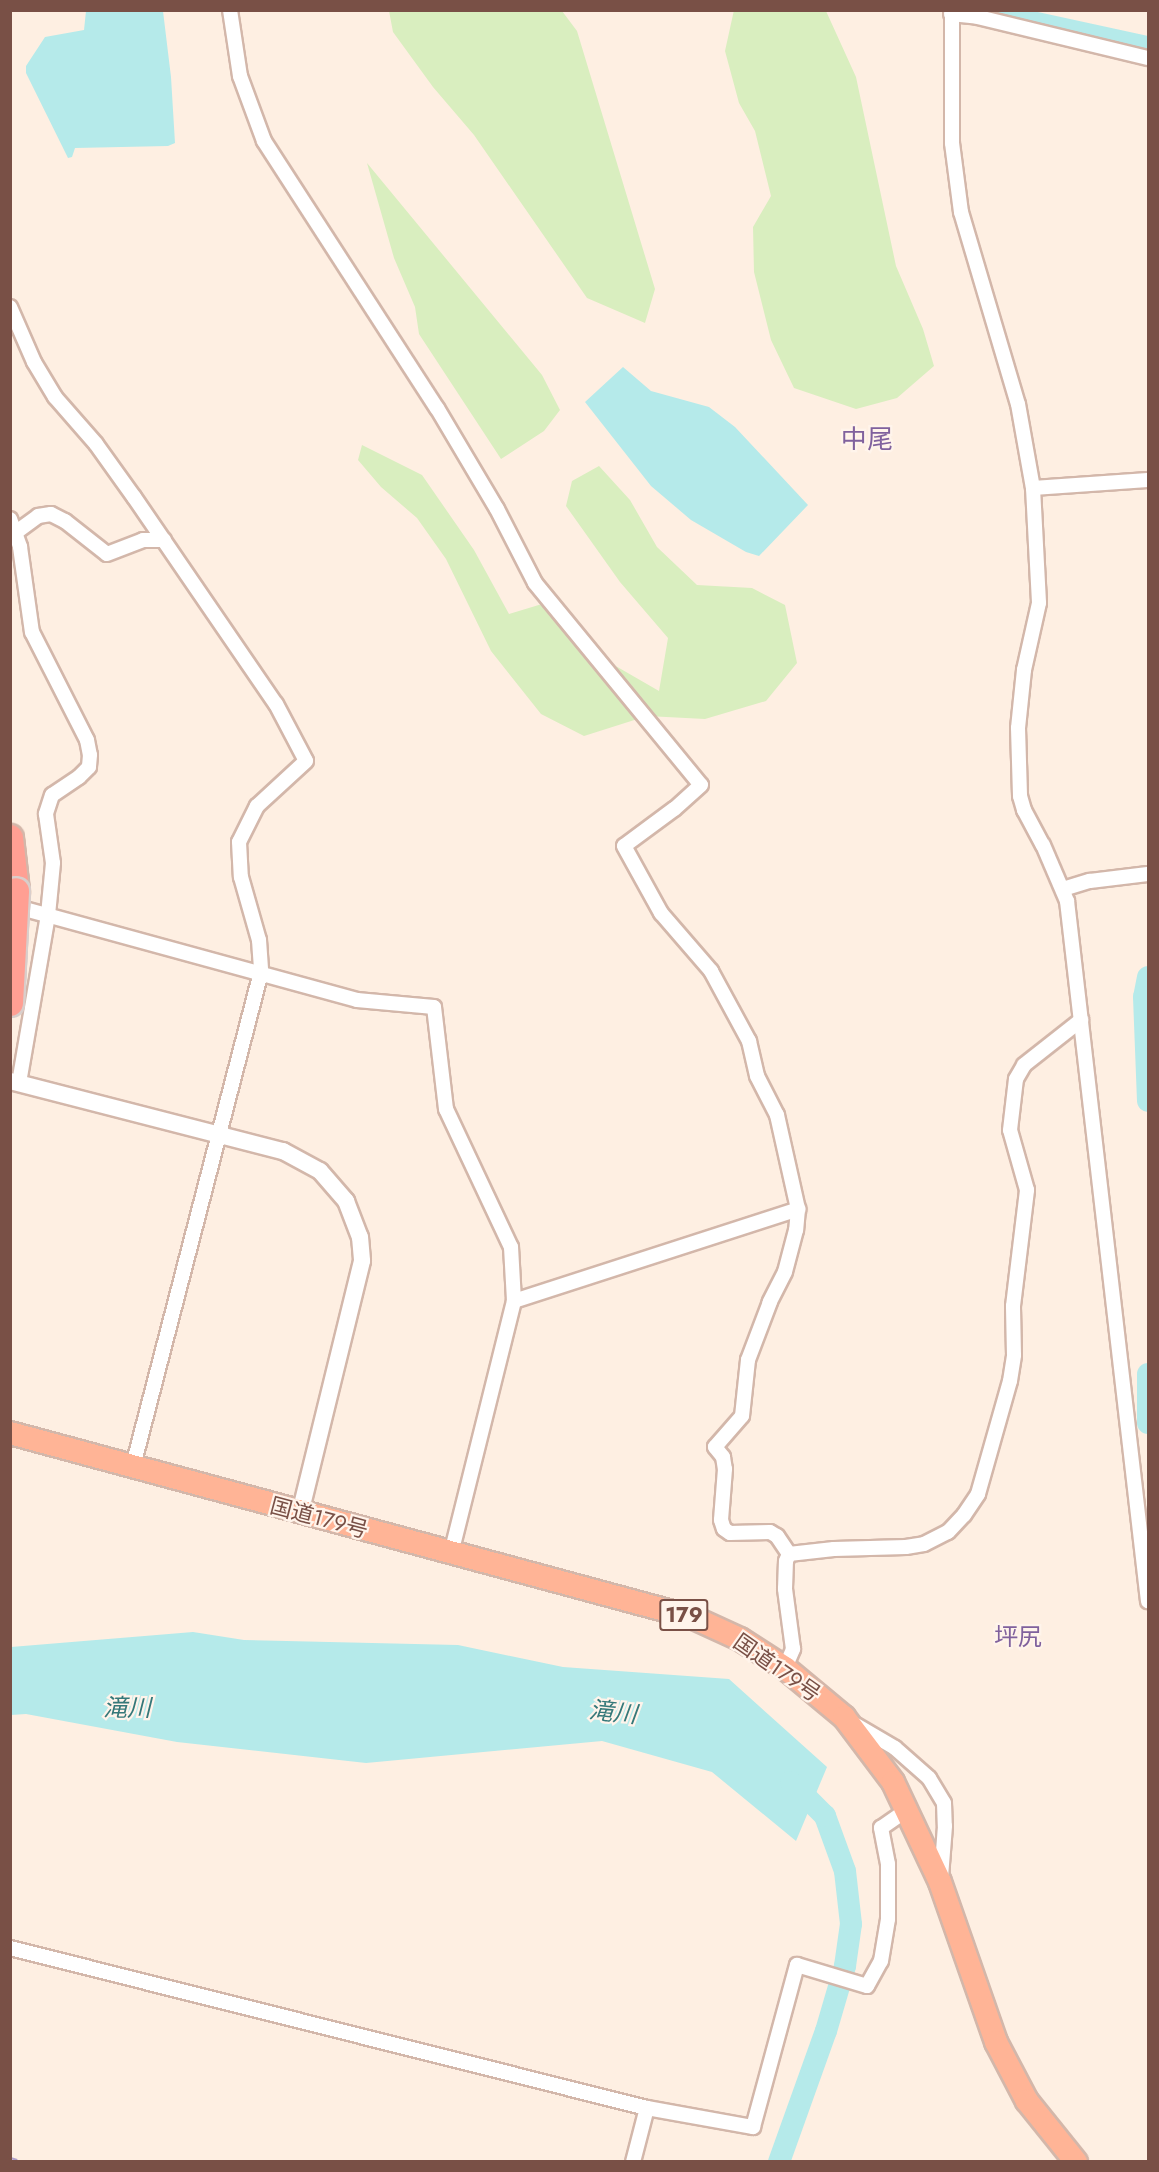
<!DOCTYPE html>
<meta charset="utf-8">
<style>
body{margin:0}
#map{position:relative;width:1159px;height:2172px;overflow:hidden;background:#feefe2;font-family:Jost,"Noto Sans JP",sans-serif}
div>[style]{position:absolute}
.green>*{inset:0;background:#d9eebf}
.water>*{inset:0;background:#b5eaea}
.river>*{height:22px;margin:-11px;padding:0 11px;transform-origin:11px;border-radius:11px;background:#b5eaea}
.roads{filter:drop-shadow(2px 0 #d3b7aa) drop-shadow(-2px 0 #d3b7aa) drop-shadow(0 2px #d3b7aa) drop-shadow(0 -2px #d3b7aa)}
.minor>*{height:14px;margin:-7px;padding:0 7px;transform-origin:7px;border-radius:7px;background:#fff}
.tertiary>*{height:16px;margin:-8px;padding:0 8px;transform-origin:8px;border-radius:8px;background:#fff}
.trunk>*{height:22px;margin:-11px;padding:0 11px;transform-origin:11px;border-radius:11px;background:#ffb496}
.motorway>*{height:26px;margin:-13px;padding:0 13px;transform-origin:13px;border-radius:13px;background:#ff9f93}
.rail>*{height:6px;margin-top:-3px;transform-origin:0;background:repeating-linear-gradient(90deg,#fff4eb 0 11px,#b0a0c9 0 22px);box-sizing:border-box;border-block:2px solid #b0a0c9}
.bridges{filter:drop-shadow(2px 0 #d9cecb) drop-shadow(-2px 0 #d9cecb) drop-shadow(0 2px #d9cecb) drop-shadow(0 -2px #d9cecb)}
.motorway-bridge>*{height:26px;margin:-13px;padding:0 13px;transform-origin:13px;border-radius:13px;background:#ff9f93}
span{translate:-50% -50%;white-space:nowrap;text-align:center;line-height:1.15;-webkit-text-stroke:4.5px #fff4eb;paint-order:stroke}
.shield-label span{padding:2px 4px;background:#fff4eb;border:2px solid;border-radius:4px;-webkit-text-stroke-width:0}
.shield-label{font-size:21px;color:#795046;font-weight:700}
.street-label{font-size:22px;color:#795046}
.neighbourhood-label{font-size:24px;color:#80619d}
.water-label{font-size:24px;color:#357879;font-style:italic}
.quarter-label{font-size:26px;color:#80619d}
.frame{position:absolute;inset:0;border:12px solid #795046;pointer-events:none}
</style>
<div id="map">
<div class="green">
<div style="clip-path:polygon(734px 10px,826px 11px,856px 77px,896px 266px,923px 329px,934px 366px,897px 398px,856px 409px,794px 388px,771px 340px,754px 272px,753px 227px,771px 196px,755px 131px,739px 103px,725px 51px)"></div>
<div style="clip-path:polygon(389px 11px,562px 11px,577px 31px,655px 289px,645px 323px,587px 298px,474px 135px,433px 87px,393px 32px)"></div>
<div style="clip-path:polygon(367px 163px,542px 375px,560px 410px,544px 431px,501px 459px,419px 334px,415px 307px,394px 258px)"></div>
<div style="clip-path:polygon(362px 445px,422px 475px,474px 550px,509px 614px,542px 604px,548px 597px,607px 661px,659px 691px,668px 638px,620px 582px,566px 506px,572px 481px,599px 466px,630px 500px,657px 547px,697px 585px,752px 588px,785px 605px,797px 663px,766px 701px,705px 719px,647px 716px,584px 736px,541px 714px,491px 651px,446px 559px,417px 518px,381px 487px,358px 460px)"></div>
</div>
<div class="water">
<div style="clip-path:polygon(86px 11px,163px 11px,171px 77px,175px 143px,168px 146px,75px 148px,72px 157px,68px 158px,26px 73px,26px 66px,45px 37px,84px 30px)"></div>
<div style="clip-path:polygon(623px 367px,651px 391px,709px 407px,735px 427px,808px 505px,759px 556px,746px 552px,691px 520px,651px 486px,585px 402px)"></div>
<div style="clip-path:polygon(193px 1632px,244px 1640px,458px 1645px,563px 1667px,729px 1679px,827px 1767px,796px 1841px,712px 1772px,602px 1741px,366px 1763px,177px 1742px,26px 1714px,11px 1715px,11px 1647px)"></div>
</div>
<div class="river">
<div style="left:981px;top:11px;width:171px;rotate:12.2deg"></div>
<div style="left:1148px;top:977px;width:20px;rotate:101deg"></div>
<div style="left:1144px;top:997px;width:104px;rotate:87.8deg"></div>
<div style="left:1148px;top:1374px;width:49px;rotate:90deg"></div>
<div style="left:779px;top:2162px;width:139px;rotate:-70.3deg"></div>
<div style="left:826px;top:2031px;width:68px;rotate:-73.7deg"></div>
<div style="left:845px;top:1966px;width:42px;rotate:-81.9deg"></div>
<div style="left:851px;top:1924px;width:53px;rotate:-96.5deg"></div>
<div style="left:845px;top:1871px;width:59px;rotate:-110deg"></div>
<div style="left:825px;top:1816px;width:48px;rotate:-135deg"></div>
</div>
<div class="roads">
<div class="minor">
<div style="left:230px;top:10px;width:67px;rotate:81.4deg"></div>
<div style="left:240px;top:76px;width:69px;rotate:69.7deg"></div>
<div style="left:264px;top:141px;width:318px;rotate:57.1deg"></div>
<div style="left:437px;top:408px;width:117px;rotate:59.3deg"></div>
<div style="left:497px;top:509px;width:83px;rotate:62.8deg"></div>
<div style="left:535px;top:583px;width:261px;rotate:50.6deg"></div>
<div style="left:701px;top:785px;width:36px;rotate:138deg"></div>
<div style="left:674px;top:809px;width:62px;rotate:143.5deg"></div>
<div style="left:624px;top:846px;width:77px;rotate:61.1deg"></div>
<div style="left:661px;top:913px;width:77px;rotate:49.2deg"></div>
<div style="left:711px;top:971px;width:80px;rotate:61.5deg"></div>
<div style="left:749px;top:1041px;width:36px;rotate:77deg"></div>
<div style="left:757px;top:1076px;width:44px;rotate:62.9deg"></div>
<div style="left:777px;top:1115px;width:96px;rotate:77.4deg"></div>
<div style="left:798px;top:1209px;width:21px;rotate:95deg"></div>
<div style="left:796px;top:1230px;width:43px;rotate:104.7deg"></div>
<div style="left:785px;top:1272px;width:34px;rotate:117deg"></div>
<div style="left:770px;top:1302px;width:62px;rotate:110.8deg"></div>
<div style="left:748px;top:1360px;width:56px;rotate:96.1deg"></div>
<div style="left:742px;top:1416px;width:41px;rotate:131.1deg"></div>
<div style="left:715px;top:1447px;width:13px;rotate:51deg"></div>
<div style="left:723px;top:1457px;width:12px;rotate:81deg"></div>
<div style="left:725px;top:1469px;width:51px;rotate:94.5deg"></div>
<div style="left:721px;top:1520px;width:9px;rotate:72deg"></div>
<div style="left:724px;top:1529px;width:7px;rotate:34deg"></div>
<div style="left:730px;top:1533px;width:40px;rotate:-1.4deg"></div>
<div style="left:770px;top:1532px;width:8px;rotate:30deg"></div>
<div style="left:777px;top:1536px;width:22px;rotate:56deg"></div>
<div style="left:952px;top:10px;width:133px;rotate:90deg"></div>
<div style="left:952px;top:143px;width:70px;rotate:82.6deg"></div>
<div style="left:961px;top:212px;width:200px;rotate:73.5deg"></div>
<div style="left:1018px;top:404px;width:85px;rotate:79.9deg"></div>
<div style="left:1033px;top:488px;width:115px;rotate:87deg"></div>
<div style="left:1039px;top:603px;width:69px;rotate:102.6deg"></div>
<div style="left:1024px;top:670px;width:58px;rotate:95.9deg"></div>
<div style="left:1018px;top:728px;width:68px;rotate:88.3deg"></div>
<div style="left:1020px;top:796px;width:15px;rotate:74deg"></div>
<div style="left:1024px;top:810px;width:40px;rotate:62deg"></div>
<div style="left:1043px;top:845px;width:61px;rotate:66.8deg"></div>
<div style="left:1067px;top:901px;width:705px;rotate:83.4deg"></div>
<div style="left:951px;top:14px;width:27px;rotate:6deg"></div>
<div style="left:978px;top:17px;width:175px;rotate:13.6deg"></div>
<div style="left:10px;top:307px;width:60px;rotate:66.4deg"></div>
<div style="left:34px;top:362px;width:41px;rotate:59deg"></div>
<div style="left:55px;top:397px;width:62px;rotate:48.9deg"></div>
<div style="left:96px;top:444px;width:65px;rotate:54.4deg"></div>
<div style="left:134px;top:497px;width:251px;rotate:55.6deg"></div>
<div style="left:276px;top:704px;width:64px;rotate:62.2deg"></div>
<div style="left:306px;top:761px;width:67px;rotate:137.4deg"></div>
<div style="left:257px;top:806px;width:40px;rotate:116.6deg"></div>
<div style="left:239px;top:842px;width:35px;rotate:87deg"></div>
<div style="left:241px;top:877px;width:66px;rotate:74.1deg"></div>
<div style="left:259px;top:940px;width:32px;rotate:86deg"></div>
<div style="left:261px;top:972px;width:510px;rotate:104.53deg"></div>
<div style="left:1033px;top:488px;width:115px;rotate:-4deg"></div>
<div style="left:10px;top:519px;width:30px;rotate:70deg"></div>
<div style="left:20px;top:547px;width:86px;rotate:82deg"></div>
<div style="left:32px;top:632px;width:121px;rotate:63deg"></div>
<div style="left:87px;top:740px;width:15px;rotate:79deg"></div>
<div style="left:90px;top:755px;width:12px;rotate:95deg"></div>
<div style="left:89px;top:767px;width:14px;rotate:135deg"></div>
<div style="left:79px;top:777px;width:32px;rotate:146deg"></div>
<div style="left:52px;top:795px;width:20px;rotate:108deg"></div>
<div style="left:46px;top:814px;width:49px;rotate:81.9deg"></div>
<div style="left:53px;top:863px;width:52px;rotate:95.5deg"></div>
<div style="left:48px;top:915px;width:170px;rotate:99.8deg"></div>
<div style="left:15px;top:533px;width:29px;rotate:-36deg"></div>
<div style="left:38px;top:516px;width:13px;rotate:-9deg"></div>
<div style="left:51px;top:514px;width:16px;rotate:27deg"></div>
<div style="left:65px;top:521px;width:53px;rotate:38.2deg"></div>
<div style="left:107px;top:554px;width:39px;rotate:-21deg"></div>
<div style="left:143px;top:540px;width:21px"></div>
<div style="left:1063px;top:889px;width:28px;rotate:-17deg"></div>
<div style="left:1090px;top:881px;width:58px;rotate:-6.9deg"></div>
<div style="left:10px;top:905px;width:360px;rotate:15.3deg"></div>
<div style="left:357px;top:1000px;width:77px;rotate:5.2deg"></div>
<div style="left:434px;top:1007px;width:103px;rotate:83.3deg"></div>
<div style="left:446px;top:1109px;width:153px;rotate:64.8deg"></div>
<div style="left:511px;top:1247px;width:54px;rotate:86.8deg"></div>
<div style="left:514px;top:1301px;width:260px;rotate:104deg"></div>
<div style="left:514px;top:1301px;width:299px;rotate:-17.9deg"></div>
<div style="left:785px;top:1668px;width:21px;rotate:-67deg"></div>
<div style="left:793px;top:1649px;width:61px;rotate:-97.6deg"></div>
<div style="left:785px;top:1589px;width:28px;rotate:-88deg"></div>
<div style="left:786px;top:1561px;width:8px;rotate:-67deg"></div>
<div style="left:789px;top:1554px;width:45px;rotate:-6.3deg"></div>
<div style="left:834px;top:1549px;width:72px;rotate:-1.6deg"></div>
<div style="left:906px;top:1547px;width:18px;rotate:-9deg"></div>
<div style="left:924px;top:1544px;width:27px;rotate:-27deg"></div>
<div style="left:948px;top:1532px;width:23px;rotate:-47deg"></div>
<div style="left:964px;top:1515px;width:25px;rotate:-56deg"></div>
<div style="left:978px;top:1494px;width:117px;rotate:-74.2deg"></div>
<div style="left:1010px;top:1381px;width:26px;rotate:-81deg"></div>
<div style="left:1014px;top:1355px;width:49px;rotate:-91.2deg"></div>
<div style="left:1013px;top:1306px;width:117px;rotate:-83.1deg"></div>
<div style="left:1027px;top:1190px;width:62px;rotate:-105.8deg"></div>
<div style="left:1010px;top:1130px;width:51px;rotate:-83.3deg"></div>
<div style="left:1016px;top:1079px;width:16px;rotate:-60deg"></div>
<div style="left:1024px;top:1065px;width:73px;rotate:-38.3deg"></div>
<div style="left:856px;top:1725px;width:45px;rotate:30.5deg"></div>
<div style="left:895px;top:1748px;width:45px;rotate:41.4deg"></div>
<div style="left:929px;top:1778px;width:29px;rotate:59deg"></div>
<div style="left:944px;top:1803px;width:23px;rotate:88deg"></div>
<div style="left:945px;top:1826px;width:51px;rotate:94.5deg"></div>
<div style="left:10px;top:1948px;width:657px;rotate:14.1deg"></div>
<div style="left:647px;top:2108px;width:108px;rotate:10.2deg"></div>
<div style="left:753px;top:2127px;width:168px;rotate:-74.8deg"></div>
<div style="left:797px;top:1965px;width:73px;rotate:16.7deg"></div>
<div style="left:867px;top:1986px;width:29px;rotate:-61deg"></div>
<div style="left:881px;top:1961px;width:43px;rotate:-80.5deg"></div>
<div style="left:888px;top:1919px;width:55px;rotate:-90deg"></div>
<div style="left:888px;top:1864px;width:37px;rotate:-101deg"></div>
<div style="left:881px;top:1828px;width:32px;rotate:-35deg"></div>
<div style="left:633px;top:2162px;width:56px;rotate:-75.5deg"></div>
</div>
<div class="tertiary">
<div style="left:10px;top:1081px;width:282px;rotate:14.4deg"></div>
<div style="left:283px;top:1151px;width:42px;rotate:28.4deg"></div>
<div style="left:320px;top:1171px;width:40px;rotate:49deg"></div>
<div style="left:346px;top:1201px;width:39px;rotate:69deg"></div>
<div style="left:360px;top:1237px;width:24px;rotate:85deg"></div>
<div style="left:362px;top:1261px;width:260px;rotate:103.8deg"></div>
</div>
<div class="trunk">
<div style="left:10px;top:1433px;width:709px;rotate:15.13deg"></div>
<div style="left:694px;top:1618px;width:51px;rotate:24.5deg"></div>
<div style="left:740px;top:1639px;width:54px;rotate:32.8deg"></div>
<div style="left:785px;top:1668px;width:77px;rotate:39.7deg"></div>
<div style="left:844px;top:1717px;width:81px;rotate:53deg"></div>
<div style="left:893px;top:1782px;width:110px;rotate:64.8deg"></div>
<div style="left:940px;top:1882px;width:170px;rotate:70.7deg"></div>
<div style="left:996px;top:2042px;width:67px;rotate:62.3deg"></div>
<div style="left:1027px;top:2101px;width:78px;rotate:51.2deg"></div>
</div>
<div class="motorway">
<div style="left:10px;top:838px;width:53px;rotate:83.5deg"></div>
</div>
</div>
<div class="rail">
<div style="left:10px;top:2160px;width:7px;rotate:16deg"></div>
</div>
<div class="bridges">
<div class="motorway-bridge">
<div style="left:10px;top:1003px;width:112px;rotate:-86.9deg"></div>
</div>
</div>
<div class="shield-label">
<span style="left:684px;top:1615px">179</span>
</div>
<div class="street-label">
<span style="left:319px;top:1518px;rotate:15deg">国道179号</span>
<span style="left:777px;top:1668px;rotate:35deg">国道179号</span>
</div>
<div class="neighbourhood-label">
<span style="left:1018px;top:1637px">坪尻</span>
</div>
<div class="water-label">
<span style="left:127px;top:1708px">滝川</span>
<span style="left:613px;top:1712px;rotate:6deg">滝川</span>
</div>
<div class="quarter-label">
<span style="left:867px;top:440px">中尾</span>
</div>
<div class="frame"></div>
</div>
